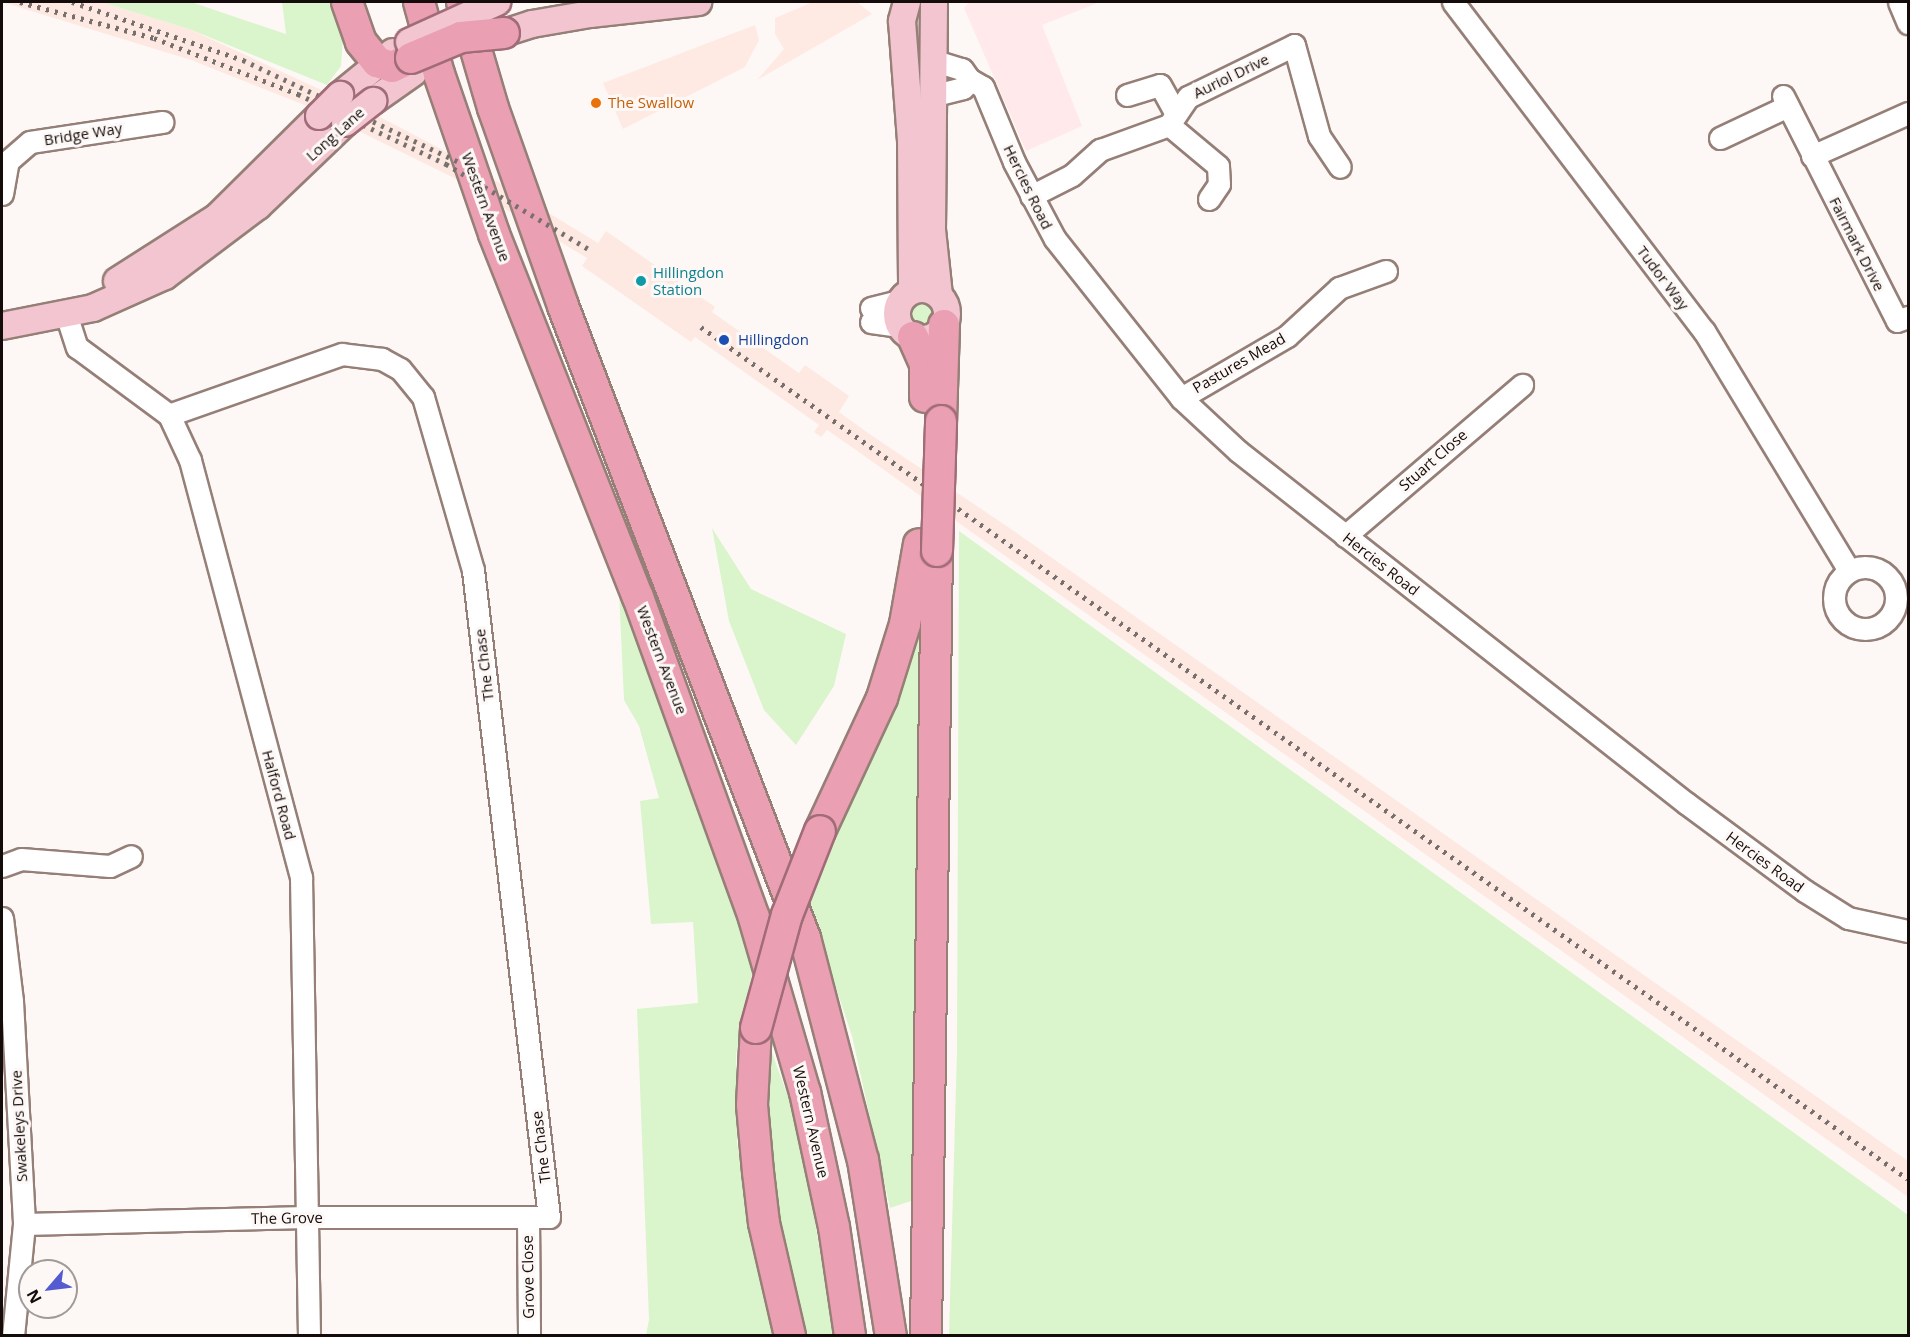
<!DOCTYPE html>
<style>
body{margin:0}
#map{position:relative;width:1910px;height:1337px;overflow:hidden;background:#fdf8f6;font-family:"Open Sans",sans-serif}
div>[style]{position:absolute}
.commercial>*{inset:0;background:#ffe9eb}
.industrial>*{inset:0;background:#feeae3}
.built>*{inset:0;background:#fde9e2}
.green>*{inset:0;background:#daf5cb}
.round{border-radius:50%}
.roads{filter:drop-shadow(2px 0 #957f77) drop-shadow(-2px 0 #957f77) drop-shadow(0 2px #957f77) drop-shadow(0 -2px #957f77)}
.minor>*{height:21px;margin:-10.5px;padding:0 10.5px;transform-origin:10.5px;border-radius:10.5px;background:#fff}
.minor>.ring{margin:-10.5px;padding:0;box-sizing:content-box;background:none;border:21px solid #fff;border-radius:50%}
.major>*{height:26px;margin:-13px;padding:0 13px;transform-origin:13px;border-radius:13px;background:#f3c5d1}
.major>.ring{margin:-13px;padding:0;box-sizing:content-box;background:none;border:26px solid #f3c5d1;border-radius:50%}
.highway>*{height:30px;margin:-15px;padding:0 15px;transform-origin:15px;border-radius:15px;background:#eb9fb2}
.rail>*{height:4.5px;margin-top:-2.25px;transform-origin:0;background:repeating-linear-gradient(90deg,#766f6d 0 3px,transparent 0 9px)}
.bridges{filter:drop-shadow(2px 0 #a06c77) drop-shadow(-2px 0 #a06c77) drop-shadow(0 2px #a06c77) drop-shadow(0 -2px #a06c77)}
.major-bridge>*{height:26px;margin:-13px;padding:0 13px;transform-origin:13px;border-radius:13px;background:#f3c5d1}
.highway-bridge>*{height:30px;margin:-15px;padding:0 15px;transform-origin:15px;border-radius:15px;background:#eb9fb2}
.dots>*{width:16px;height:16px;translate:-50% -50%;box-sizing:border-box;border:3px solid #fdf8f6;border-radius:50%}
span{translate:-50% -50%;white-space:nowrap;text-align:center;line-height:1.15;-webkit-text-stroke:6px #fdf8f6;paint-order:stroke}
.street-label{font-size:15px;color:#140c0a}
.food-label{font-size:15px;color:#c56008}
.left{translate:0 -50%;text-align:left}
.culture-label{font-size:15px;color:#0d838f}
.transit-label{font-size:15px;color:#164399}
.frame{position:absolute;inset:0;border:3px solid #140c0a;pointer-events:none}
.north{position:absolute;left:18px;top:1259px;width:60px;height:60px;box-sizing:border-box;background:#fdf8f6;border:2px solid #a09a98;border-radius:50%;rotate:242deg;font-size:16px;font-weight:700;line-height:24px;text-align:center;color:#140c0a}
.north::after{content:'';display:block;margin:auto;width:21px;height:27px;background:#545ad0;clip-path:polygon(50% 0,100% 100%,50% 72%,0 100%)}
</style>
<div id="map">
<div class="commercial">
<div style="clip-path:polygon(969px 2px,1100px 2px,1042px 25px,1082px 126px,1026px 151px,964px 8px)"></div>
</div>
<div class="industrial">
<div style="clip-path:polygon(813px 2px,857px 2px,872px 14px,757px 80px,784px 49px,775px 34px,775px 18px)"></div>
<div style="clip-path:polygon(755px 25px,759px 40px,745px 67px,623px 129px,603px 83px)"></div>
</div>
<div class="built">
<div style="clip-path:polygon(2px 2px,101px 2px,189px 29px,380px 117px,460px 159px,598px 243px,606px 231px,715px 307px,712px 312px,799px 373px,805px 365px,849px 396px,839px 412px,871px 435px,1014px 531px,1908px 1161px,1908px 1197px,856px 450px,827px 430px,821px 437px,814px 432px,819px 425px,695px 337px,691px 342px,582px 266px,587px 258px,452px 177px,312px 108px,191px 60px)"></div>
</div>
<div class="green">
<div style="clip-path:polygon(101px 2px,191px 2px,286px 34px,282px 2px,330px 2px,343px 38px,341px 66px,327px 85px,189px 29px)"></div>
<div class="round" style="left:908px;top:299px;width:28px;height:28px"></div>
<div style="clip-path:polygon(712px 528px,751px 589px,846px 634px,834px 686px,796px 745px,764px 710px,729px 621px)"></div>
<div style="clip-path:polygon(959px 531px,1908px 1215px,1908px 1335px,949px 1335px,957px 1050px)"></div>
<div style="clip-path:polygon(619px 591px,712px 833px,754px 964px,736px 1054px,737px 1144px,777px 1335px,646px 1335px,649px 1320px,637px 1009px,698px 1003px,693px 922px,651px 924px,640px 801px,659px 798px,639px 726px,624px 700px)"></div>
<div style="clip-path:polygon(921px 617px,914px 1200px,890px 1208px,852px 1036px,809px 906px,835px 827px)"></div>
<div style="clip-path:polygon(771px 1050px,799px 1127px,834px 1335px,804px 1335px,772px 1200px,765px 1080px)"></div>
</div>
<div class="roads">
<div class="minor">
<div style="left:1453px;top:2px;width:414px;rotate:52.7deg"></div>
<div style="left:1704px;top:331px;width:280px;rotate:58.8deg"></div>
<div style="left:1899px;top:2px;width:23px;rotate:67deg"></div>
<div style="left:935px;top:61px;width:28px;rotate:17deg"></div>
<div style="left:962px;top:69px;width:12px;rotate:55deg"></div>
<div style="left:969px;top:79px;width:16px;rotate:30deg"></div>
<div style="left:983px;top:87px;width:81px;rotate:67.5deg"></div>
<div style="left:1014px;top:162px;width:87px;rotate:62deg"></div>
<div style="left:1055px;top:239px;width:203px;rotate:51.6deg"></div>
<div style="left:1181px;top:398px;width:78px;rotate:42.9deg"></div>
<div style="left:1238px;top:451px;width:570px;rotate:38.16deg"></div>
<div style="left:1686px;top:803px;width:148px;rotate:36.5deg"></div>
<div style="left:1805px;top:891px;width:51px;rotate:32.1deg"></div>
<div style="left:1848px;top:918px;width:61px;rotate:12.2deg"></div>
<div style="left:935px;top:95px;width:29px;rotate:-14deg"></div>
<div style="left:963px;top:88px;width:11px;rotate:-56deg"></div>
<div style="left:1127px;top:95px;width:34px;rotate:-17deg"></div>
<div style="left:1160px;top:85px;width:31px;rotate:61deg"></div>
<div style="left:1783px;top:96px;width:252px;rotate:63.1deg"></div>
<div style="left:1897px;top:321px;width:12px;rotate:-20deg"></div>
<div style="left:1169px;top:125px;width:64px;rotate:39.9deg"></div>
<div style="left:1218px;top:166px;width:18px;rotate:87deg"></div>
<div style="left:1219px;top:184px;width:18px;rotate:124deg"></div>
<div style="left:1720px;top:138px;width:75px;rotate:-25.2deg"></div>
<div style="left:1812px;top:156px;width:105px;rotate:-24.1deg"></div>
<div style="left:2px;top:194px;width:34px;rotate:-80deg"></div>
<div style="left:8px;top:161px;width:29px;rotate:-41deg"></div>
<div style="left:30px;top:142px;width:134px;rotate:-8.6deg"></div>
<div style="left:1031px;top:196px;width:46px;rotate:-27.1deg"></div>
<div style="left:1072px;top:175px;width:38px;rotate:-42deg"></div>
<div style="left:1100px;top:150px;width:73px;rotate:-19.9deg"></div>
<div style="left:1169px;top:125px;width:34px;rotate:-56deg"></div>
<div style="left:1188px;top:97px;width:118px;rotate:-26.1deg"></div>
<div style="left:1294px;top:45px;width:94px;rotate:74.6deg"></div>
<div style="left:1319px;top:136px;width:37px;rotate:56deg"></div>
<div style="left:871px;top:308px;width:30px;rotate:-14deg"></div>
<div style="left:67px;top:317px;width:32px;rotate:72deg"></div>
<div style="left:77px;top:347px;width:114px;rotate:36.5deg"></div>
<div style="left:169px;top:415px;width:50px;rotate:65deg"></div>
<div style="left:190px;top:460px;width:432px;rotate:75.1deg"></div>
<div style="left:301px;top:877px;width:459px;rotate:89deg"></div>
<div style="left:871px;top:322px;width:29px;rotate:8deg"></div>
<div style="left:1181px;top:398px;width:123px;rotate:-30.3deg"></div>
<div style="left:1287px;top:336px;width:71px;rotate:-42.7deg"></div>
<div style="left:1339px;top:288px;width:50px;rotate:-19.9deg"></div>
<div style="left:1345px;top:536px;width:233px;rotate:-40.5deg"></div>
<div class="ring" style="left:1834px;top:567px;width:41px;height:41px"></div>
<div style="left:2px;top:866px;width:20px;rotate:-20deg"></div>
<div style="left:21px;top:859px;width:89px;rotate:4.5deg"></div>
<div style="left:110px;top:866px;width:23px;rotate:-25deg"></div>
<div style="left:2px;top:918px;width:84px;rotate:83.1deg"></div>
<div style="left:12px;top:1001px;width:223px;rotate:86.9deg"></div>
<div style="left:24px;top:1224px;width:113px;rotate:95.6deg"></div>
<div style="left:528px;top:1218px;width:118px;rotate:89.5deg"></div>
<div style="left:24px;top:1224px;width:282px;rotate:-1.4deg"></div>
<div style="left:306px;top:1217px;width:243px"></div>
<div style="left:549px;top:1217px;width:651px;rotate:-96.7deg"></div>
<div style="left:473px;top:570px;width:180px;rotate:-106.1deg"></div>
<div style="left:423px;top:397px;width:36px;rotate:-129deg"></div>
<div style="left:400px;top:369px;width:21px;rotate:-151deg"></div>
<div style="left:382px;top:359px;width:40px;rotate:-172.9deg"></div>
<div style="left:342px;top:354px;width:183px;rotate:160.6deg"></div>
</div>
<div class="major">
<div style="left:907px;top:2px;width:20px;rotate:105deg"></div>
<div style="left:902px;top:21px;width:119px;rotate:85.7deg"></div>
<div style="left:911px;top:140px;width:150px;rotate:89.6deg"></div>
<div style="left:934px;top:2px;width:228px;rotate:90.5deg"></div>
<div style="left:932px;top:230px;width:65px;rotate:83.9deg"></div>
<div style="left:504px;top:33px;width:29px;rotate:-18deg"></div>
<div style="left:532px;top:24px;width:59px;rotate:-9.8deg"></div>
<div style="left:590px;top:14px;width:109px;rotate:-6.3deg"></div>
<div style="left:340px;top:95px;width:68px;rotate:-39.1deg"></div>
<div style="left:373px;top:101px;width:49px;rotate:-35deg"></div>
<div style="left:117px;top:281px;width:119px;rotate:-32.6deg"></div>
<div style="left:217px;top:217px;width:144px;rotate:-44.7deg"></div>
<div class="ring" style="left:897px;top:289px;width:24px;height:24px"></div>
<div style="left:2px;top:326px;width:93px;rotate:-11.2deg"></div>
<div style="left:93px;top:308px;width:79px;rotate:-24deg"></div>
<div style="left:165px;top:276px;width:116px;rotate:-37deg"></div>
<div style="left:258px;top:206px;width:120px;rotate:-43.7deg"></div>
</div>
<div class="highway">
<div style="left:347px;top:2px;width:42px;rotate:70.7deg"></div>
<div style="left:361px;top:42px;width:26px;rotate:51deg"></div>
<div style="left:377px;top:62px;width:16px;rotate:18deg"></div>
<div style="left:392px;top:67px;width:21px;rotate:-25deg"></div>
<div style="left:419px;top:2px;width:75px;rotate:74.5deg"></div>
<div style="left:439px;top:74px;width:169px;rotate:71deg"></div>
<div style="left:494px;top:234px;width:391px;rotate:68.4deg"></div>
<div style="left:638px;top:597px;width:341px;rotate:70.1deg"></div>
<div style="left:754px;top:918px;width:181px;rotate:73.7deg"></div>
<div style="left:805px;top:1092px;width:138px;rotate:77.9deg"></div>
<div style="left:834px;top:1227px;width:110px;rotate:81.6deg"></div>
<div style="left:462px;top:2px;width:110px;rotate:73.7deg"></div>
<div style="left:493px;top:108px;width:210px;rotate:70.5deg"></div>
<div style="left:563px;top:306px;width:677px;rotate:69.05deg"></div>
<div style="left:805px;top:938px;width:229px;rotate:75.4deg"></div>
<div style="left:863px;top:1160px;width:178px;rotate:81deg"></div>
<div style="left:913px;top:337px;width:30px;rotate:66deg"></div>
<div style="left:925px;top:364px;width:33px;rotate:90deg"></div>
<div style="left:941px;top:421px;width:96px;rotate:-88.2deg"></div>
<div style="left:820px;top:831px;width:147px;rotate:-65deg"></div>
<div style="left:882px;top:698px;width:77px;rotate:-72.7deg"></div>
<div style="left:905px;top:624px;width:81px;rotate:-80.1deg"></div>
<div style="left:756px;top:1028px;width:77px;rotate:93deg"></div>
<div style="left:752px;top:1105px;width:67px;rotate:84.9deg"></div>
<div style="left:758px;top:1172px;width:51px;rotate:83.3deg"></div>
<div style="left:764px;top:1223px;width:116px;rotate:77deg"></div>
<div style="left:926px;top:1336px;width:785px;rotate:-89.2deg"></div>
</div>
</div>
<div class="rail">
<div style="left:20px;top:2px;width:139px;rotate:15deg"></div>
<div style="left:154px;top:38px;width:155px;rotate:21.3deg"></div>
<div style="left:298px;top:94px;width:164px;rotate:25.3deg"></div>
<div style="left:446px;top:164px;width:170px;rotate:30.8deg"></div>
<div style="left:72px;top:2px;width:181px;rotate:18.7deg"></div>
<div style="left:243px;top:60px;width:239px;rotate:25.3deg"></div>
<div style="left:701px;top:327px;width:1477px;rotate:35.22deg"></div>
</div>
<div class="bridges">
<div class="major-bridge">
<div style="left:409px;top:42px;width:97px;rotate:-24.4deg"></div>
<div style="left:319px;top:116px;width:30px;rotate:-45deg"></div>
<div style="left:345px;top:123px;width:36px;rotate:-38deg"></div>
</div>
<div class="highway-bridge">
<div style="left:411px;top:58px;width:54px;rotate:-22.8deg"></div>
<div style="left:461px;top:37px;width:43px;rotate:-5.3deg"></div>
<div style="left:937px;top:551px;width:130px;rotate:-88.2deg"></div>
<div style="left:756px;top:1028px;width:117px;rotate:-74.7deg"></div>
<div style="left:787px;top:915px;width:90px;rotate:-68.6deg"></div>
</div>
</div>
<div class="dots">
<div style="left:596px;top:103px;background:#e8710a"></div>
<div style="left:641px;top:281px;background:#0f9aa8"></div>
<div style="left:724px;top:340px;background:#1a4fb4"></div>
</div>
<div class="street-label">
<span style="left:1231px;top:76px;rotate:-26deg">Auriol Drive</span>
<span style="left:83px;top:134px;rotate:-9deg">Bridge Way</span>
<span style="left:335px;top:134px;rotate:-42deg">Long Lane</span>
<span style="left:1028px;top:187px;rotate:64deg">Hercies Road</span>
<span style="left:486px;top:207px;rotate:70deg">Western Avenue</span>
<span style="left:1857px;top:244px;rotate:63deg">Fairmark Drive</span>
<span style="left:1663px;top:278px;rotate:53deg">Tudor Way</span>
<span style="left:1239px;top:363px;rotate:-30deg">Pastures Mead</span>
<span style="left:1433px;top:460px;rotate:-41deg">Stuart Close</span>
<span style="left:1381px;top:564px;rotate:38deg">Hercies Road</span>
<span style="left:662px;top:660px;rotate:69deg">Western Avenue</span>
<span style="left:484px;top:665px;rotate:-97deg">The Chase</span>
<span style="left:279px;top:795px;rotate:75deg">Halford Road</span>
<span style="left:1765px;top:862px;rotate:36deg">Hercies Road</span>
<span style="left:811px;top:1122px;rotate:77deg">Western Avenue</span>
<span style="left:19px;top:1126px;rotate:-93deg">Swakeleys Drive</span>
<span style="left:541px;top:1147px;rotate:-97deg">The Chase</span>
<span style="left:287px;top:1218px;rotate:-1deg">The Grove</span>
<span style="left:528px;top:1277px;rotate:-91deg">Grove Close</span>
</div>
<div class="food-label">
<span class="left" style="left:608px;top:103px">The Swallow</span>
</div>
<div class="culture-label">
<span class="left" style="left:653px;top:281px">Hillingdon<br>Station</span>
</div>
<div class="transit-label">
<span class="left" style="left:738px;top:340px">Hillingdon</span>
</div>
<div class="frame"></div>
<div class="north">N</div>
</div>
